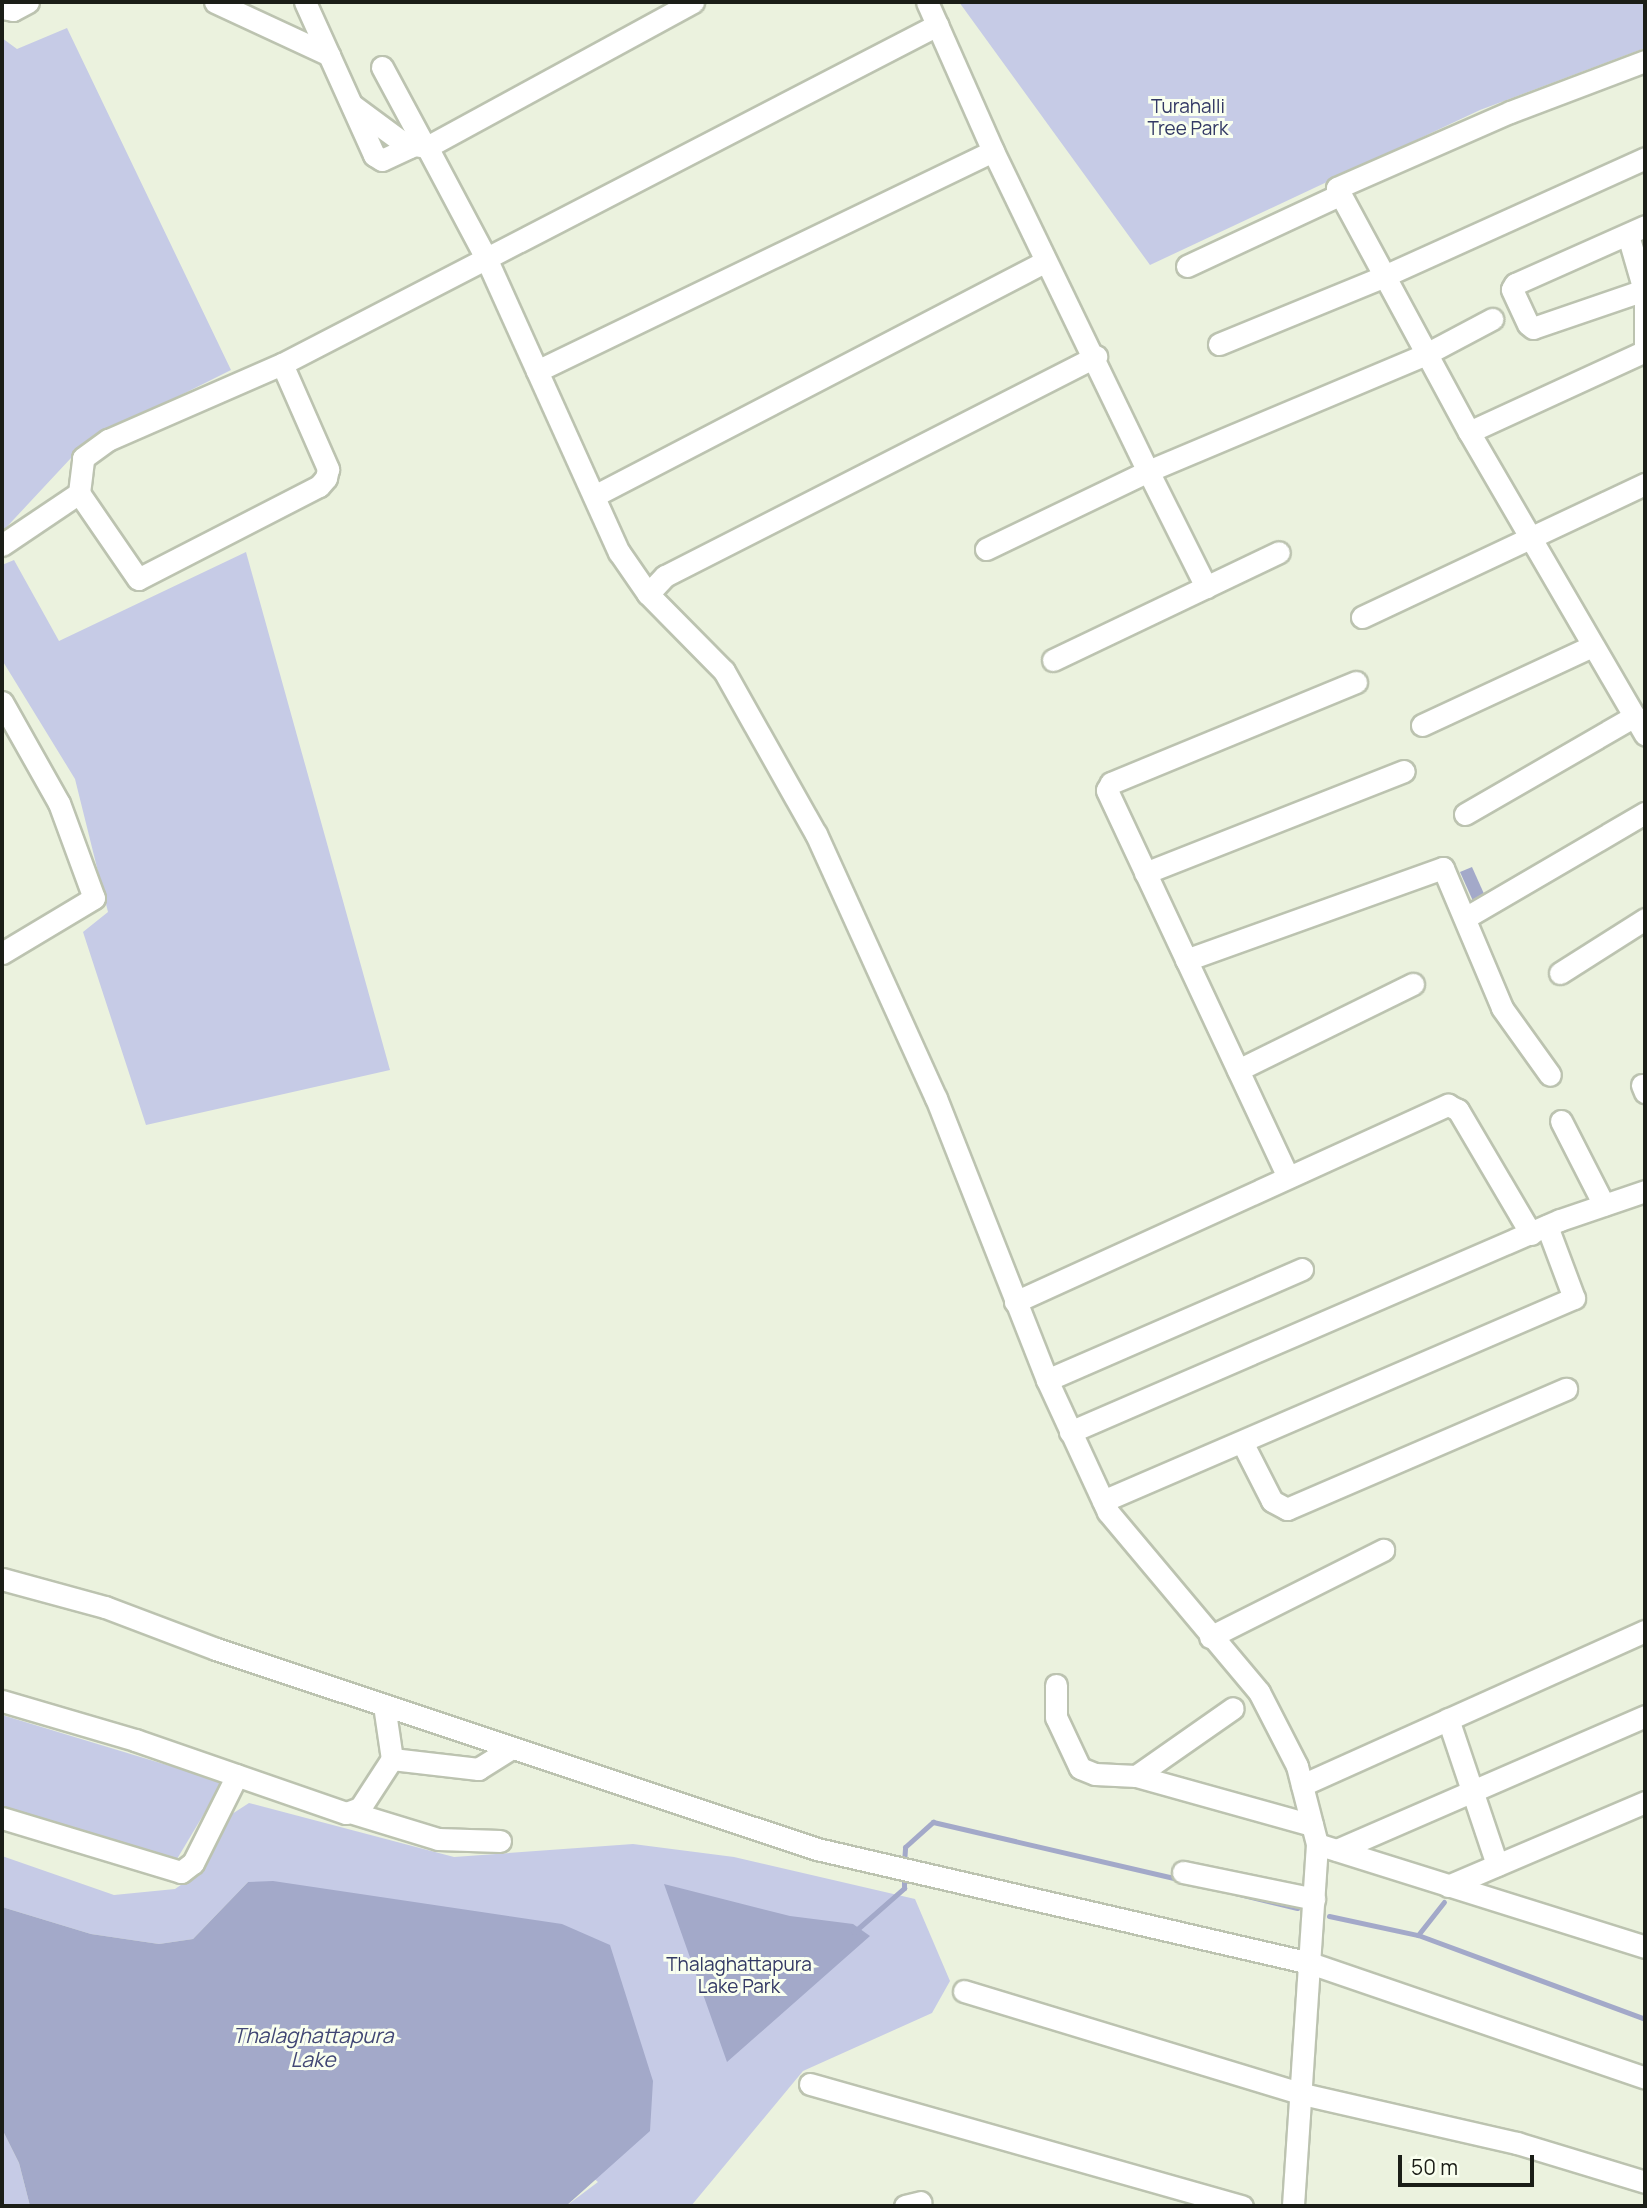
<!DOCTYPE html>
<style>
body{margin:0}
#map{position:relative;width:1647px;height:2208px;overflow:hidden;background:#ebf2de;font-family:Manrope,sans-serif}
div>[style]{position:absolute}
.green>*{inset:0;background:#c6cbe6}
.water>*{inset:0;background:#a3a9c9}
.stream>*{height:5px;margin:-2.5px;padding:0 2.5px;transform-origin:2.5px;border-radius:2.5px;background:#a3a9c9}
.roads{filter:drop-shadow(2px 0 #bcc3b0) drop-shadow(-2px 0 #bcc3b0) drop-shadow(0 2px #bcc3b0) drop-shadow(0 -2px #bcc3b0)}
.minor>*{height:21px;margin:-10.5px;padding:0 10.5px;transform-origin:10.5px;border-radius:10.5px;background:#fff}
span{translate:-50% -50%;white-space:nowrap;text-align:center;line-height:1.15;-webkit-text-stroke:6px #f9ffef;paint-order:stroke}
.park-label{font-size:19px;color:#323864}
.water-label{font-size:21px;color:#414774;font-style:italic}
.frame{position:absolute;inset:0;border:4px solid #1b1e17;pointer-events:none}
.scale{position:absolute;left:1398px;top:2155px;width:136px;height:32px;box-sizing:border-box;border:4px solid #1b1e17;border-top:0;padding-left:9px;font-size:21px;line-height:24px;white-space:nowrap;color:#1b1e17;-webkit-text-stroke:5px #f9ffef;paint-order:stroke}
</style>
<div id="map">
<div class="green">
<div style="clip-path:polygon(959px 2px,1645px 2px,1645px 48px,1480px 110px,1150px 265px)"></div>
<div style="clip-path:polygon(67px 28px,231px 370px,85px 443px,2px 532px,2px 38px,17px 49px)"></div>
<div style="clip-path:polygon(246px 552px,390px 1070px,146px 1125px,83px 932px,108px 912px,75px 779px,2px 660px,2px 565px,14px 560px,59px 641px)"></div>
<div style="clip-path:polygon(2px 1715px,223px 1782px,174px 1864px,2px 1808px)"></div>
<div style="clip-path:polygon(249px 1803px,454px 1857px,633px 1844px,734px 1857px,915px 1899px,950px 1981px,932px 2013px,803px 2071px,691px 2206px,566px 2206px,598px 2182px,248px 1882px,193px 1939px,159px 1944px,91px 1934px,2px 1907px,2px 1856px,114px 1895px,175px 1889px,194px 1876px,232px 1814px)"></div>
<div style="clip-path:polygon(2px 2129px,19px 2163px,30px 2206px,2px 2206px)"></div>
</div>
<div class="water">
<div style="clip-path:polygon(1472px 867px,1485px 896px,1473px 901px,1460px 872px)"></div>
<div style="clip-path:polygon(273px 1881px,562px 1924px,610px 1945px,653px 2081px,650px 2131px,566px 2206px,30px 2206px,19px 2163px,2px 2129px,2px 1907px,91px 1934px,159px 1944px,193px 1939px,248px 1882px)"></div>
<div style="clip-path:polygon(664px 1884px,790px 1916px,853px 1924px,870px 1936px,727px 2062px)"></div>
</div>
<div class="stream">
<div style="left:904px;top:1863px;width:16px;rotate:-86deg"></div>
<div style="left:905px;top:1847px;width:38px;rotate:-42deg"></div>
<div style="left:933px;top:1822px;width:256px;rotate:13.1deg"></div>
<div style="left:1235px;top:1893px;width:64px;rotate:13.6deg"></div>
<div style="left:1329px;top:1916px;width:91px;rotate:12.1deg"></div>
<div style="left:1418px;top:1935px;width:242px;rotate:20.3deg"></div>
<div style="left:854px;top:1932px;width:67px;rotate:-41.3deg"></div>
<div style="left:904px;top:1888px;width:15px;rotate:-90deg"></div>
<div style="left:1418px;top:1935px;width:42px;rotate:-51.8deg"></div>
</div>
<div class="roads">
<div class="minor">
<div style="left:215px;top:2px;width:126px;rotate:24.9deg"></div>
<div style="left:305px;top:2px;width:168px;rotate:65.7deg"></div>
<div style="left:374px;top:155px;width:9px;rotate:32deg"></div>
<div style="left:382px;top:160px;width:35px;rotate:-25deg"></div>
<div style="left:414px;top:145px;width:13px;rotate:9deg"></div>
<div style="left:427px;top:147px;width:126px;rotate:62deg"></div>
<div style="left:486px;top:258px;width:323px;rotate:65.7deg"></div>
<div style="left:619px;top:552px;width:51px;rotate:55.4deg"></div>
<div style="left:648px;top:594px;width:108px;rotate:45.4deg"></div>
<div style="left:724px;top:671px;width:187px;rotate:60.6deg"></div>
<div style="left:816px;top:834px;width:290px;rotate:65.6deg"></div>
<div style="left:936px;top:1098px;width:303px;rotate:68.5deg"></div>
<div style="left:1047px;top:1380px;width:145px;rotate:65.2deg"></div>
<div style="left:1108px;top:1512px;width:235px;rotate:50deg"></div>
<div style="left:1259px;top:1692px;width:83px;rotate:62.8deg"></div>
<div style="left:1297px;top:1766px;width:81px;rotate:75.6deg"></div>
<div style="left:1317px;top:1844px;width:363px;rotate:93.8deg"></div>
<div style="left:927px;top:2px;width:163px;rotate:66.1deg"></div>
<div style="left:993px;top:151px;width:356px;rotate:64.2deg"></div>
<div style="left:1148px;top:471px;width:302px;rotate:-22.8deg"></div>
<div style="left:1426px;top:354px;width:75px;rotate:-27.9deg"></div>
<div style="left:2px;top:8px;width:11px;rotate:10deg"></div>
<div style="left:13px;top:10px;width:17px;rotate:-28deg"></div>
<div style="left:1645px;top:61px;width:144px;rotate:159.3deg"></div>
<div style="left:1510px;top:112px;width:189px;rotate:156.3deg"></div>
<div style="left:1337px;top:188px;width:277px;rotate:61.6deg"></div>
<div style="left:1469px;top:432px;width:350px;rotate:59.8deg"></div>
<div style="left:382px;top:67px;width:86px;rotate:61.7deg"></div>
<div style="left:352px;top:105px;width:71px;rotate:36.4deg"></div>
<div style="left:427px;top:147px;width:303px;rotate:-28.6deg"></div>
<div style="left:1628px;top:235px;width:57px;rotate:73.8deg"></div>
<div style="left:1644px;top:290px;width:117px;rotate:161.1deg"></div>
<div style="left:1533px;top:328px;width:6px;rotate:-141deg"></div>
<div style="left:1528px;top:324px;width:38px;rotate:-115deg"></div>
<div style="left:1512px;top:289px;width:6px;rotate:-59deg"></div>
<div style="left:1515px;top:284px;width:142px;rotate:-24deg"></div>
<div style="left:1187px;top:266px;width:168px;rotate:-25deg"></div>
<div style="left:1219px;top:344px;width:176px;rotate:-22.3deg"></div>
<div style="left:1382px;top:277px;width:289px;rotate:-24.3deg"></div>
<div style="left:282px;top:364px;width:115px;rotate:66.3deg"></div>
<div style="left:328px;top:469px;width:9px;rotate:103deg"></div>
<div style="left:326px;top:478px;width:11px;rotate:131deg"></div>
<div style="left:319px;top:486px;width:203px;rotate:152.8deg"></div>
<div style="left:138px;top:579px;width:104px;rotate:-124.5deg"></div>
<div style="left:79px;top:493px;width:35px;rotate:-83deg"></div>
<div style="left:83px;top:458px;width:31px;rotate:-36deg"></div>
<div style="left:108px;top:440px;width:190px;rotate:-23.6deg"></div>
<div style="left:282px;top:364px;width:738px;rotate:-27.36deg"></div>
<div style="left:537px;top:371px;width:506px;rotate:-25.76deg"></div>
<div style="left:1469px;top:432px;width:194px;rotate:-24.7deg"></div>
<div style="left:1645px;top:351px;width:62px;rotate:-90deg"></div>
<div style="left:594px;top:496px;width:509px;rotate:-27.47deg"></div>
<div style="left:2px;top:545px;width:93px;rotate:-34deg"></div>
<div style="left:986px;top:549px;width:180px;rotate:-25.7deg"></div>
<div style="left:1148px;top:471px;width:130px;rotate:63.4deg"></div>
<div style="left:648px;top:594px;width:25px;rotate:-47deg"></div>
<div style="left:665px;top:576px;width:484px;rotate:-27deg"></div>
<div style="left:1362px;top:617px;width:313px;rotate:-25.2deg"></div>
<div style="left:1053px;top:660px;width:250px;rotate:-25.5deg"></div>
<div style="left:2px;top:702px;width:116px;rotate:60.6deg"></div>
<div style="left:59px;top:803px;width:101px;rotate:69.8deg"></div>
<div style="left:94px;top:898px;width:107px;rotate:149.1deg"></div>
<div style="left:1422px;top:725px;width:187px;rotate:-24.9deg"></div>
<div style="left:1465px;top:814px;width:196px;rotate:-30deg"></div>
<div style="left:1145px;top:873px;width:278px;rotate:-21.5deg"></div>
<div style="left:1465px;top:918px;width:208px;rotate:-30.3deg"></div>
<div style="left:1186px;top:960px;width:273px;rotate:-19.7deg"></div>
<div style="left:1443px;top:868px;width:152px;rotate:67.1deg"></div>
<div style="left:1502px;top:1008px;width:82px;rotate:54.4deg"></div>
<div style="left:1560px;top:973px;width:101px;rotate:-32.4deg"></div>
<div style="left:1238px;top:1070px;width:195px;rotate:-26.2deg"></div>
<div style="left:1642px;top:1085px;width:8px;rotate:67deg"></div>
<div style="left:1561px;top:1121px;width:94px;rotate:62.9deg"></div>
<div style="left:1288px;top:1177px;width:427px;rotate:-115.1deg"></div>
<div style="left:1107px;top:790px;width:8px;rotate:-60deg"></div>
<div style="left:1111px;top:783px;width:265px;rotate:-22.4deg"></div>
<div style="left:1015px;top:1302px;width:476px;rotate:-24.5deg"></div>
<div style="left:1448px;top:1105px;width:11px;rotate:27deg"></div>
<div style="left:1458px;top:1110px;width:144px;rotate:59.5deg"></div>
<div style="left:1047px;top:1380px;width:278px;rotate:-23.5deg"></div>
<div style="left:1070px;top:1432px;width:534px;rotate:-23.4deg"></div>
<div style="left:1560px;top:1220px;width:90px;rotate:-18.8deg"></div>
<div style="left:1242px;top:1442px;width:66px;rotate:63deg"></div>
<div style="left:1272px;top:1501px;width:17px;rotate:28deg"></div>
<div style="left:1287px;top:1509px;width:304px;rotate:-23.3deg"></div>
<div style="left:1103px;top:1501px;width:513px;rotate:-23.32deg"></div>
<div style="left:1574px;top:1298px;width:77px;rotate:-110.6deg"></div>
<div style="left:2px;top:1579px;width:107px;rotate:15.2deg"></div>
<div style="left:105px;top:1607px;width:119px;rotate:20.7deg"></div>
<div style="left:216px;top:1649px;width:633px;rotate:18.41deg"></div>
<div style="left:817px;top:1849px;width:506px;rotate:13.02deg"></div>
<div style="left:1310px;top:1963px;width:354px;rotate:18.9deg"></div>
<div style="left:1210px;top:1637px;width:194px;rotate:-26.7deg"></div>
<div style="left:1056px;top:1685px;width:32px;rotate:90deg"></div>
<div style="left:1056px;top:1717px;width:56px;rotate:64.8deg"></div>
<div style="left:1080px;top:1768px;width:16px;rotate:22deg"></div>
<div style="left:1095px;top:1774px;width:41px;rotate:2.8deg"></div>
<div style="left:1136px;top:1776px;width:183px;rotate:15.6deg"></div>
<div style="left:2px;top:1701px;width:139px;rotate:16.3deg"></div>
<div style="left:135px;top:1740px;width:223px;rotate:19.1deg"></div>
<div style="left:346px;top:1813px;width:15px;rotate:-20deg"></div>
<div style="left:360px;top:1808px;width:59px;rotate:-56.9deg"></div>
<div style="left:392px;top:1759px;width:87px;rotate:6.6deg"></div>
<div style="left:478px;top:1769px;width:39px;rotate:-32deg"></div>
<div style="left:384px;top:1705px;width:55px;rotate:81.6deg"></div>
<div style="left:1448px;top:1719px;width:154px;rotate:71.4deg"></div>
<div style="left:1136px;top:1776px;width:118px;rotate:-35deg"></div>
<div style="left:1302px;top:1785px;width:376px;rotate:-24.2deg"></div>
<div style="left:353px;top:1813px;width:89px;rotate:17deg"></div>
<div style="left:438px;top:1839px;width:62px;rotate:1.8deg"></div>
<div style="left:2px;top:1818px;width:187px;rotate:16.8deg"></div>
<div style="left:181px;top:1872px;width:15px;rotate:-37deg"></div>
<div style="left:193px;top:1863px;width:98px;rotate:-63.4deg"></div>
<div style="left:1317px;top:1844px;width:344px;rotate:17.4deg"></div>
<div style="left:1337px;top:1850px;width:336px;rotate:-23.5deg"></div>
<div style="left:1183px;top:1872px;width:134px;rotate:11.6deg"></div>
<div style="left:1448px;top:1886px;width:214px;rotate:-23.1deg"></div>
<div style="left:964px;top:1991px;width:354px;rotate:16.9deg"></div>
<div style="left:1303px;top:2094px;width:220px;rotate:12.9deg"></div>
<div style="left:1517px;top:2143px;width:134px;rotate:16.9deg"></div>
<div style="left:810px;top:2084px;width:449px;rotate:15.8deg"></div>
<div style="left:905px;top:2206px;width:16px;rotate:-14deg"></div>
</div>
</div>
<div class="park-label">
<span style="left:1188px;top:118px">Turahalli<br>Tree Park</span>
<span style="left:739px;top:1976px">Thalaghattapura<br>Lake Park</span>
</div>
<div class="water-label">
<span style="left:313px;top:2047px">Thalaghattapura<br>Lake</span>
</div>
<div class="frame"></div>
<div class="scale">50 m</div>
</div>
